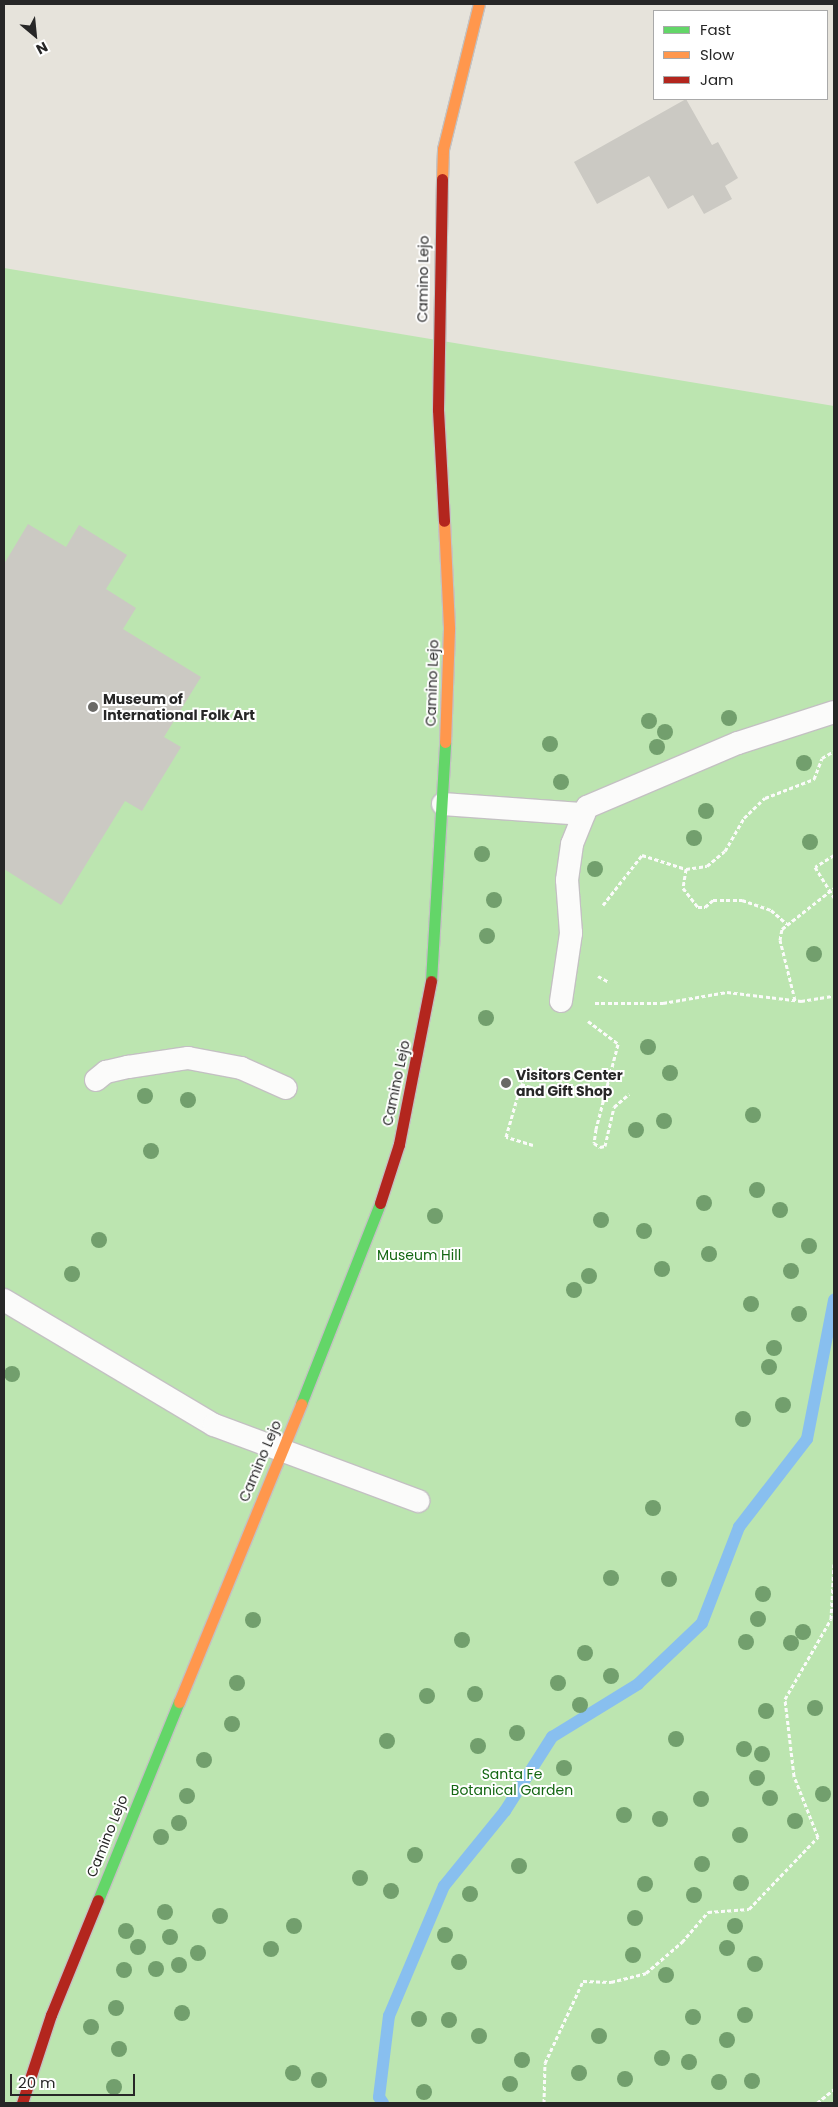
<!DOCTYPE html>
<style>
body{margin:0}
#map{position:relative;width:838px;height:2107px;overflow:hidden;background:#e6e3db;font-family:Poppins,sans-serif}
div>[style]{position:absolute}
.green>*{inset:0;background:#bce5b0}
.stream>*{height:12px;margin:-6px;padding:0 6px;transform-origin:6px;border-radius:6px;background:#88bfef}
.building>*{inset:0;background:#cbc9c3}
.path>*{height:3px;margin-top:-1.5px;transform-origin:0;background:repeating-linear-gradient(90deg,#fbfbfa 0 4px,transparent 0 6.5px)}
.roads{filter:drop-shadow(1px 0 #c3c1c2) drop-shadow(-1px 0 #c3c1c2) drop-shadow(0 1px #c3c1c2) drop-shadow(0 -1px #c3c1c2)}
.lane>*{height:22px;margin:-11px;padding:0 11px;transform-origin:11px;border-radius:11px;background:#fbfbfa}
.fast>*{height:11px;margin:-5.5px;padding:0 5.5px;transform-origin:5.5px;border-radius:5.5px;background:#63d668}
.slow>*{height:11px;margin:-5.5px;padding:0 5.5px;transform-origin:5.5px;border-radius:5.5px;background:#ff974d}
.jam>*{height:11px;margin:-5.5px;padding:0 5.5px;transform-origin:5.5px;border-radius:5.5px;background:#b3261e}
.trees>*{width:16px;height:16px;margin:-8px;border-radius:50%;background:#729f6d}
.dots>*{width:14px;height:14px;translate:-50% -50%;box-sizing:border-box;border:2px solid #fff;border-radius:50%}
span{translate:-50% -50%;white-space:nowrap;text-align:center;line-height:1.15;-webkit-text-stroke:4px #fff;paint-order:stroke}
.street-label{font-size:14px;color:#272727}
.poi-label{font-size:14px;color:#272727;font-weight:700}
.left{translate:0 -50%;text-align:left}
.park-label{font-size:14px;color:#146713}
.frame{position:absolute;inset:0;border:5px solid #272727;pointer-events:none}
.legend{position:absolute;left:653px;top:10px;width:175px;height:90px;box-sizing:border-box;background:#fff;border:1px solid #a9a9a9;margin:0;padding:6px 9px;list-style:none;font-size:15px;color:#272727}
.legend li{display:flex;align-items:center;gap:10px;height:25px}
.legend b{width:25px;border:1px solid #a9a9a9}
.north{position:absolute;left:10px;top:10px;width:50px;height:50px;-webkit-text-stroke:4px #fff;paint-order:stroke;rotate:152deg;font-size:14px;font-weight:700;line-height:20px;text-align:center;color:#272727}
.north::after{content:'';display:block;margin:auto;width:18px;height:22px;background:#272727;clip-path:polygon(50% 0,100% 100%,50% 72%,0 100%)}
.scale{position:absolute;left:10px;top:2074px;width:125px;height:22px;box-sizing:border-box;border:2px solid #272727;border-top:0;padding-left:6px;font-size:15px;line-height:18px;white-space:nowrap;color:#272727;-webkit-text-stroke:4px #fff;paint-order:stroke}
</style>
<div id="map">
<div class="green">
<div style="clip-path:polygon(4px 268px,834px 406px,834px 2103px,4px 2103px)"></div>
</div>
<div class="stream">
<div style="left:383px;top:2103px;width:7px;rotate:-124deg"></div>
<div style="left:379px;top:2097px;width:82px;rotate:-83deg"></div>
<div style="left:389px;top:2016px;width:141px;rotate:-67.1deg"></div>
<div style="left:444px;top:1886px;width:97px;rotate:-50.9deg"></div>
<div style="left:505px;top:1811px;width:88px;rotate:-57.6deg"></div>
<div style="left:552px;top:1737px;width:101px;rotate:-31.6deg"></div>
<div style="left:638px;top:1684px;width:88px;rotate:-43.6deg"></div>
<div style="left:702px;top:1623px;width:103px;rotate:-68.9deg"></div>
<div style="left:739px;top:1527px;width:111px;rotate:-52.3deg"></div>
<div style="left:807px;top:1439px;width:142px;rotate:-79deg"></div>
</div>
<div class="building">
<div style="clip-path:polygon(686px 99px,712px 145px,718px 142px,738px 178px,725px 186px,732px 199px,704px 214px,693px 195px,668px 209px,649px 176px,597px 204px,574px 162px)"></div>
<div style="clip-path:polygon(28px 524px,66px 547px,79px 525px,127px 555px,106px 589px,136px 608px,123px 629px,201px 677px,164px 737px,181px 747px,142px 811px,125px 801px,61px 905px,4px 869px,4px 564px)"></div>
</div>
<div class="path">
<div style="left:834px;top:855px;width:22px;rotate:148deg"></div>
<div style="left:815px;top:867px;width:36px;rotate:58deg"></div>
<div style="left:686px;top:869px;width:19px;rotate:99deg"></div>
<div style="left:683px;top:888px;width:24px;rotate:52deg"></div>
<div style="left:698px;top:907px;width:7px"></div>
<div style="left:705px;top:907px;width:11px;rotate:-41deg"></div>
<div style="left:713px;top:900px;width:29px"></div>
<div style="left:742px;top:900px;width:31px;rotate:19deg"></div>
<div style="left:771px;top:910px;width:21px;rotate:41deg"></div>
<div style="left:603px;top:905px;width:63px;rotate:-52deg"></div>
<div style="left:642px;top:855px;width:46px;rotate:17.7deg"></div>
<div style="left:686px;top:869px;width:21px;rotate:-8deg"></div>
<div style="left:707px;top:866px;width:23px;rotate:-40deg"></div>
<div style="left:725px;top:851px;width:38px;rotate:-60deg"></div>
<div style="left:744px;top:818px;width:29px;rotate:-44deg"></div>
<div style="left:765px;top:798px;width:53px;rotate:-21.2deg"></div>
<div style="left:814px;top:779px;width:22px;rotate:-69deg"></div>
<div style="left:822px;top:758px;width:14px;rotate:-30deg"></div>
<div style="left:598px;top:976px;width:13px;rotate:29deg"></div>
<div style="left:795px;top:1000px;width:62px;rotate:-104deg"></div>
<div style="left:780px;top:940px;width:11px;rotate:-80deg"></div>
<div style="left:782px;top:929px;width:66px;rotate:-38.3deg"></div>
<div style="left:595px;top:1003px;width:68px"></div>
<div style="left:663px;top:1003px;width:65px;rotate:-9.8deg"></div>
<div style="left:727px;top:992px;width:75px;rotate:6.9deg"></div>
<div style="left:801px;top:1001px;width:33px;rotate:-9deg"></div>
<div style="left:588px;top:1021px;width:38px;rotate:37deg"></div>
<div style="left:618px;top:1044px;width:88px;rotate:104.5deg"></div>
<div style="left:596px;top:1129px;width:14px;rotate:98deg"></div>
<div style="left:594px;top:1143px;width:7px;rotate:34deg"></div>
<div style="left:600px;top:1147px;width:5px;rotate:-11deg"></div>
<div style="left:605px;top:1146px;width:40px;rotate:-77deg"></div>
<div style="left:614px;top:1107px;width:20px;rotate:-41deg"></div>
<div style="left:533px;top:1145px;width:28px;rotate:-163deg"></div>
<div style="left:506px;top:1137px;width:55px;rotate:-74.2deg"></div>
<div style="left:521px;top:1084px;width:24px;rotate:17deg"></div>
<div style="left:544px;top:2103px;width:40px;rotate:-88.6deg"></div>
<div style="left:545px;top:2063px;width:90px;rotate:-65.1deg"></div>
<div style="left:583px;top:1981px;width:28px;rotate:2deg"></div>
<div style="left:611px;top:1982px;width:36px;rotate:-14deg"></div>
<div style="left:646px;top:1973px;width:48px;rotate:-40.7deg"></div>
<div style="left:682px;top:1942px;width:40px;rotate:-49deg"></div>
<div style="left:708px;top:1912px;width:41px;rotate:-4.2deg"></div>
<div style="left:749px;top:1909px;width:100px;rotate:-46.2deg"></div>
<div style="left:818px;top:1837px;width:66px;rotate:-111.5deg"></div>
<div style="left:794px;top:1776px;width:78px;rotate:-96.7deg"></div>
<div style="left:785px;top:1699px;width:92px;rotate:-60.1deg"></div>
<div style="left:831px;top:1619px;width:55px;rotate:-86.9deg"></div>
<div style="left:817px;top:2103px;width:22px;rotate:-39deg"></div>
</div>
<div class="roads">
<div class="lane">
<div style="left:443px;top:804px;width:141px;rotate:4.1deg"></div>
<div style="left:561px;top:1001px;width:69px;rotate:-81.6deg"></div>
<div style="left:571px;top:933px;width:53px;rotate:-94.3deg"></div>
<div style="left:567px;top:880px;width:36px;rotate:-82deg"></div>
<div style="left:572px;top:844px;width:40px;rotate:-68deg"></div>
<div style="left:587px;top:807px;width:164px;rotate:-23deg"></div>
<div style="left:738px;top:743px;width:101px;rotate:-17.9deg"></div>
<div style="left:96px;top:1080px;width:13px;rotate:-39deg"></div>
<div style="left:106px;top:1072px;width:23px;rotate:-13deg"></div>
<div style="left:128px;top:1067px;width:61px;rotate:-8.5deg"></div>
<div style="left:188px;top:1058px;width:54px;rotate:10.7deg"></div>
<div style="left:241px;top:1068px;width:49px;rotate:24deg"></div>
<div style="left:4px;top:1300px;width:244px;rotate:30.8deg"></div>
<div style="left:214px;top:1425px;width:218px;rotate:20.4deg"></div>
</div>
<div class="fast">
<div style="left:431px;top:981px;width:239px;rotate:-86.6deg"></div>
<div style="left:301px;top:1404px;width:216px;rotate:-68.5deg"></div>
<div style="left:98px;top:1900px;width:214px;rotate:-67.8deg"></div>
</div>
<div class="slow">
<div style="left:442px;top:179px;width:30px;rotate:-88deg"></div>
<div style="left:443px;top:149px;width:149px;rotate:-76.1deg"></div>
<div style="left:444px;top:521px;width:108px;rotate:87.3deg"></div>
<div style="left:449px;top:629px;width:113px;rotate:92deg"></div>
<div style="left:179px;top:1702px;width:322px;rotate:-67.7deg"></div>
</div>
<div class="jam">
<div style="left:442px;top:179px;width:231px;rotate:91deg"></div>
<div style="left:438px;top:410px;width:111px;rotate:86.9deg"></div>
<div style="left:380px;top:1203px;width:62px;rotate:-72.1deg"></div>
<div style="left:399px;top:1144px;width:166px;rotate:-78.9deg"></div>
<div style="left:22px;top:2103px;width:93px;rotate:-71.8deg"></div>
<div style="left:51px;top:2015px;width:124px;rotate:-67.8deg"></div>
</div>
</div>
<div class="trees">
<div style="left:729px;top:718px"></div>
<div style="left:649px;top:721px"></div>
<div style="left:665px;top:732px"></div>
<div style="left:550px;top:744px"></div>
<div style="left:657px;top:747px"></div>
<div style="left:804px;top:763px"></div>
<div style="left:561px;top:782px"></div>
<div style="left:706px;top:811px"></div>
<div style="left:694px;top:838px"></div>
<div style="left:810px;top:842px"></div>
<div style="left:482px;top:854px"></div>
<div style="left:595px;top:869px"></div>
<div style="left:494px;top:900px"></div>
<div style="left:487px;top:936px"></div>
<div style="left:814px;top:954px"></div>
<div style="left:486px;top:1018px"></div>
<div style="left:648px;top:1047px"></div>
<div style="left:670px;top:1073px"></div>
<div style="left:145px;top:1096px"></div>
<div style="left:188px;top:1100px"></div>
<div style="left:753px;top:1115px"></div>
<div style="left:664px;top:1121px"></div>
<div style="left:636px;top:1130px"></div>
<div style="left:151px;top:1151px"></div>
<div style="left:757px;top:1190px"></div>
<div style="left:704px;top:1203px"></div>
<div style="left:780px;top:1210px"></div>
<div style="left:435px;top:1216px"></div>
<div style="left:601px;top:1220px"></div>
<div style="left:644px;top:1231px"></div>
<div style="left:99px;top:1240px"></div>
<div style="left:809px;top:1246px"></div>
<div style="left:709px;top:1254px"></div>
<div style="left:662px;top:1269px"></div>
<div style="left:791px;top:1271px"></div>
<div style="left:72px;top:1274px"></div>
<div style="left:589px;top:1276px"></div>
<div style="left:574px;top:1290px"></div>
<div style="left:751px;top:1304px"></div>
<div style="left:799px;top:1314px"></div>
<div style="left:774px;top:1348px"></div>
<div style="left:769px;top:1367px"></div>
<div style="left:12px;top:1374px"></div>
<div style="left:783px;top:1405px"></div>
<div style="left:743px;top:1419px"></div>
<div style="left:653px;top:1508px"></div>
<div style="left:611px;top:1578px"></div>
<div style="left:669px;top:1579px"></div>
<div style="left:763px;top:1594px"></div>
<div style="left:758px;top:1619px"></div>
<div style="left:253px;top:1620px"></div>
<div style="left:803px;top:1632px"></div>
<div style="left:462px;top:1640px"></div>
<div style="left:746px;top:1642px"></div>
<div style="left:791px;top:1643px"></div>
<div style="left:585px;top:1653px"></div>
<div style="left:611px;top:1676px"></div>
<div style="left:237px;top:1683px"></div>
<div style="left:558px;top:1683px"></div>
<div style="left:475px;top:1694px"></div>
<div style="left:427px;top:1696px"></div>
<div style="left:580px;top:1705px"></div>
<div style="left:815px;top:1708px"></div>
<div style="left:766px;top:1711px"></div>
<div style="left:232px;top:1724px"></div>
<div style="left:517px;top:1733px"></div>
<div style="left:676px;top:1739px"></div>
<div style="left:387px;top:1741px"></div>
<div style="left:478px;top:1746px"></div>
<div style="left:744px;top:1749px"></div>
<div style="left:762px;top:1754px"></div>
<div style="left:204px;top:1760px"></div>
<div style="left:564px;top:1768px"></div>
<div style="left:757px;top:1778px"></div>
<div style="left:823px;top:1794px"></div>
<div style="left:187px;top:1796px"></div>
<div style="left:770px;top:1798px"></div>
<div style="left:701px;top:1799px"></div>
<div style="left:624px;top:1815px"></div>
<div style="left:660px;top:1819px"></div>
<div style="left:795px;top:1821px"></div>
<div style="left:179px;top:1823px"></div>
<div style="left:740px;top:1835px"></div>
<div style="left:161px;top:1837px"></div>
<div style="left:415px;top:1855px"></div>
<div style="left:702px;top:1864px"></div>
<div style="left:519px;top:1866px"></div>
<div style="left:360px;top:1878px"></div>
<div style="left:741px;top:1883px"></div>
<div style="left:645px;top:1884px"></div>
<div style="left:391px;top:1891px"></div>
<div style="left:470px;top:1894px"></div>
<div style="left:694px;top:1895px"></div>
<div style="left:165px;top:1912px"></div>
<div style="left:220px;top:1916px"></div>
<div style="left:635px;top:1918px"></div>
<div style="left:294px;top:1926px"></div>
<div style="left:735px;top:1926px"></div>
<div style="left:126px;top:1931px"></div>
<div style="left:445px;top:1935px"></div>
<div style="left:170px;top:1937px"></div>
<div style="left:138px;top:1947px"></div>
<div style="left:727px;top:1948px"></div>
<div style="left:271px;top:1949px"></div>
<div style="left:198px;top:1953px"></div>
<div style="left:633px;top:1955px"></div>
<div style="left:459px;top:1962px"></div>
<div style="left:755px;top:1964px"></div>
<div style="left:179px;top:1965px"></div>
<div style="left:156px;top:1969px"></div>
<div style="left:124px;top:1970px"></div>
<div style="left:666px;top:1975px"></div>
<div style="left:116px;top:2008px"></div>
<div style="left:182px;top:2013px"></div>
<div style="left:745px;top:2015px"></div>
<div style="left:693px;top:2017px"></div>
<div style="left:419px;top:2019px"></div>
<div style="left:449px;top:2020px"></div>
<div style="left:91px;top:2027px"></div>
<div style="left:479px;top:2036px"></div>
<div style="left:599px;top:2036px"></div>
<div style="left:727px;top:2040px"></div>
<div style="left:119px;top:2049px"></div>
<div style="left:662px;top:2058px"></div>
<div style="left:522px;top:2060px"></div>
<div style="left:689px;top:2062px"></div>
<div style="left:293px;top:2073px"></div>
<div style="left:579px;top:2073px"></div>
<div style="left:625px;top:2079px"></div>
<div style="left:319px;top:2080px"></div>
<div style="left:752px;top:2081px"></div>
<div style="left:719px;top:2082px"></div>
<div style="left:510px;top:2084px"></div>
<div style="left:114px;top:2087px"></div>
<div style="left:424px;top:2092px"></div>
</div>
<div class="dots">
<div style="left:93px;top:707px;background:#6a6966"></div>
<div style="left:506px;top:1083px;background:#6a6966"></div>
</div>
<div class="street-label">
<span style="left:423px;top:279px;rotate:-89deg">Camino Lejo</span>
<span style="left:432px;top:683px;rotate:-88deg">Camino Lejo</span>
<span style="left:396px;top:1083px;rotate:-78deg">Camino Lejo</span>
<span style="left:260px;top:1461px;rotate:-67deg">Camino Lejo</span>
<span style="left:107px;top:1836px;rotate:-68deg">Camino Lejo</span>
</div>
<div class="poi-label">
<span class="left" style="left:103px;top:707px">Museum of<br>International Folk Art</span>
<span class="left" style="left:516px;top:1083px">Visitors Center<br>and Gift Shop</span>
</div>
<div class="park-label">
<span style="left:419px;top:1255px">Museum Hill</span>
<span style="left:512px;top:1782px">Santa Fe<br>Botanical Garden</span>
</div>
<div class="frame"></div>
<ul class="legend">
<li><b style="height:6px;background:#63d668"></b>Fast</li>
<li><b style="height:6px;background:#ff974d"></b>Slow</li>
<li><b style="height:6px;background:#b3261e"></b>Jam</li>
</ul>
<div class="north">N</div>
<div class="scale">20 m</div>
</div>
